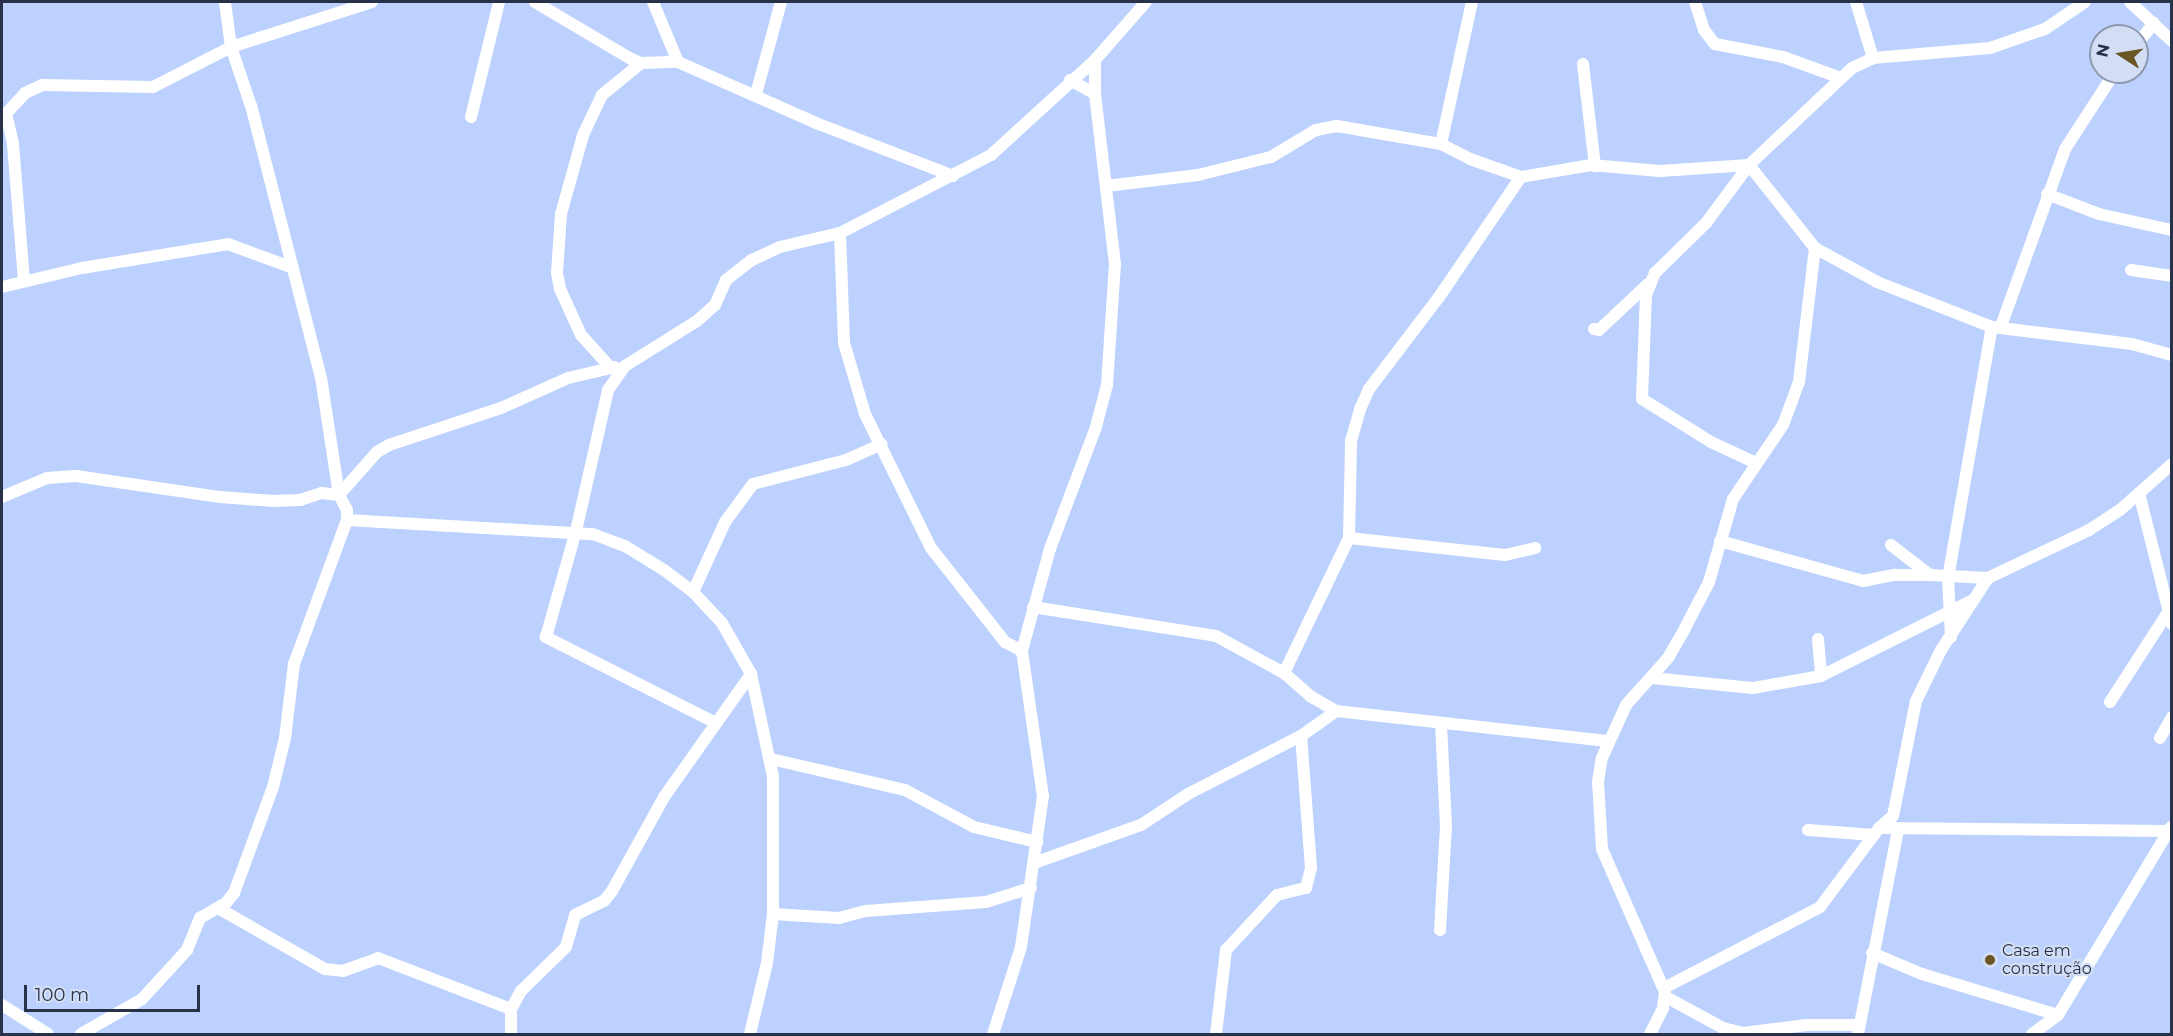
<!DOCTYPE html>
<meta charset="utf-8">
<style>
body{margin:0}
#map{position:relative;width:2173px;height:1036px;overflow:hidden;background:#bcd1fe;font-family:Montserrat,sans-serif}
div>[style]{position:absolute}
.street>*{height:12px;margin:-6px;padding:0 6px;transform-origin:6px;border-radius:6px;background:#fff}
.dots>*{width:16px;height:16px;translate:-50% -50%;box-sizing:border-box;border:3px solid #d3def5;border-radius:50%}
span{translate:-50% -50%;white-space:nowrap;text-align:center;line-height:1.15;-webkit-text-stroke:4.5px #d3def5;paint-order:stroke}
.poi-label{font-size:16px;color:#273147}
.left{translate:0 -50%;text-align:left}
.frame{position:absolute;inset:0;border:3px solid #273147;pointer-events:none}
.north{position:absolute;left:2089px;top:24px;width:60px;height:60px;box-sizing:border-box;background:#d3def5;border:2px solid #8e99af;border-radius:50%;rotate:282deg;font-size:16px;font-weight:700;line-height:24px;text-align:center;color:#273147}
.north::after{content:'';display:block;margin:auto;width:21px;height:27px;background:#6a5524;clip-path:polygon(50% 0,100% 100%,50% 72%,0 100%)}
.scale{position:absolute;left:24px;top:985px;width:176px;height:27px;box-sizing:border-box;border:3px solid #273147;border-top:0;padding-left:8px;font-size:18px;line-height:21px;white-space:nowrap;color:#273147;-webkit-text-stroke:4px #d3def5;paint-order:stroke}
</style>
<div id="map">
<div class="street">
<div style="left:535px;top:2px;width:112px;rotate:30.7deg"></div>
<div style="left:631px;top:59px;width:11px;rotate:22deg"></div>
<div style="left:641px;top:63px;width:37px;rotate:-2deg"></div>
<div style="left:678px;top:62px;width:151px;rotate:23.8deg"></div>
<div style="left:816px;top:123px;width:147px;rotate:21.1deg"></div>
<div style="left:653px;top:2px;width:65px;rotate:67.4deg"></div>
<div style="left:1695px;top:2px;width:29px;rotate:72deg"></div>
<div style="left:1704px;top:30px;width:18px;rotate:52deg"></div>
<div style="left:1715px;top:44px;width:69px;rotate:10.8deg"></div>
<div style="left:1783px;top:57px;width:59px;rotate:20deg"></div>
<div style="left:1856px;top:2px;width:59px;rotate:73.1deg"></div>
<div style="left:2130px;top:2px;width:57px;rotate:42.9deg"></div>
<div style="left:2137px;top:44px;width:27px;rotate:-51deg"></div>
<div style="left:1095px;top:60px;width:77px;rotate:-48.7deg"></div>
<div style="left:1583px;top:64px;width:103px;rotate:83.3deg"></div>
<div style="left:1070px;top:80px;width:29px;rotate:29deg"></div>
<div style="left:756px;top:94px;width:95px;rotate:-74.8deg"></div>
<div style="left:6px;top:113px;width:32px;rotate:77deg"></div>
<div style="left:13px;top:144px;width:137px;rotate:85.4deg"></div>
<div style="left:471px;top:117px;width:118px;rotate:-76.3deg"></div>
<div style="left:2px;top:118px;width:34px;rotate:-47deg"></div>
<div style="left:25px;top:93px;width:19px;rotate:-25deg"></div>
<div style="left:42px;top:85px;width:111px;rotate:1deg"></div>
<div style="left:153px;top:87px;width:88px;rotate:-27.1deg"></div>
<div style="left:231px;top:47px;width:148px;rotate:-17.7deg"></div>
<div style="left:1441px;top:144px;width:145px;rotate:-77.7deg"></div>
<div style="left:1749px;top:165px;width:106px;rotate:51.5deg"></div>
<div style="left:1815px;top:248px;width:71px;rotate:28.7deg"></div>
<div style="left:1877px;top:282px;width:123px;rotate:21.4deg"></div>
<div style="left:1992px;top:327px;width:141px;rotate:6.9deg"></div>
<div style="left:2132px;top:344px;width:41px;rotate:15.4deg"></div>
<div style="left:1106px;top:186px;width:93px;rotate:-6.8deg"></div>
<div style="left:1198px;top:175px;width:75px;rotate:-13.9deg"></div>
<div style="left:1271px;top:157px;width:52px;rotate:-31deg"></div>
<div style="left:1316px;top:130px;width:21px;rotate:-11deg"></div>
<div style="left:1337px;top:126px;width:106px;rotate:9.8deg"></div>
<div style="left:1441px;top:144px;width:33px;rotate:27deg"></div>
<div style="left:1470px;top:159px;width:54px;rotate:19.4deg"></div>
<div style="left:1521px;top:177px;width:71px;rotate:-9.7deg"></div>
<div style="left:1591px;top:165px;width:69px;rotate:5deg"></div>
<div style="left:1660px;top:171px;width:89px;rotate:-3.9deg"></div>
<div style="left:2047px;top:194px;width:56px;rotate:21deg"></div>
<div style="left:2099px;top:214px;width:75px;rotate:12.4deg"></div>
<div style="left:840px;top:233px;width:110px;rotate:87.9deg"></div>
<div style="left:844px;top:343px;width:74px;rotate:73.5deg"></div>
<div style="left:865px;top:414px;width:149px;rotate:63.8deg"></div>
<div style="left:931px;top:548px;width:120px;rotate:51.8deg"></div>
<div style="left:1005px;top:642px;width:19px;rotate:28deg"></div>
<div style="left:2131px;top:270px;width:41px;rotate:8.3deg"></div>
<div style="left:2px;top:287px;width:82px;rotate:-13.4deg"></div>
<div style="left:82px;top:268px;width:148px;rotate:-9.3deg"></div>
<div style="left:228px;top:244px;width:69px;rotate:20.3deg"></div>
<div style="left:2001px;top:326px;width:188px;rotate:-70.1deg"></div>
<div style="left:2065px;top:149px;width:92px;rotate:-57deg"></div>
<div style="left:1594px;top:329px;width:5px;rotate:11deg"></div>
<div style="left:1599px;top:330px;width:67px;rotate:-43.2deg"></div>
<div style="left:610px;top:367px;width:43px;rotate:-132.2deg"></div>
<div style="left:581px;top:335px;width:51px;rotate:-114.5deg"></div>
<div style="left:560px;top:289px;width:16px;rotate:-101deg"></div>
<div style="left:557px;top:273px;width:59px;rotate:-86.1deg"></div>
<div style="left:561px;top:214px;width:82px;rotate:-74.4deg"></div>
<div style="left:583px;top:135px;width:44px;rotate:-64.6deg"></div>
<div style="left:602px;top:95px;width:50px;rotate:-39.4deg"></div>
<div style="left:1756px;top:463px;width:50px;rotate:-155deg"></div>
<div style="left:1711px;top:442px;width:81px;rotate:-148.1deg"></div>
<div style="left:1642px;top:399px;width:104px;rotate:-87.8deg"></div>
<div style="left:1646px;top:295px;width:24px;rotate:-68deg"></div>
<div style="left:1655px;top:273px;width:71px;rotate:-44.4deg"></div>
<div style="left:1706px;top:223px;width:72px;rotate:-53.4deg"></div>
<div style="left:1749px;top:165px;width:141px;rotate:-43.3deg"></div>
<div style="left:1852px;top:68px;width:23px;rotate:-25deg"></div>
<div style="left:1873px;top:58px;width:117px;rotate:-4.9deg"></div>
<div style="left:1990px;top:48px;width:58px;rotate:-19.1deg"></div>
<div style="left:2045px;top:29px;width:48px;rotate:-34deg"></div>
<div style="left:2139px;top:493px;width:135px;rotate:75.9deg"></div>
<div style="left:339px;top:495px;width:57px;rotate:-48.5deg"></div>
<div style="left:377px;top:452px;width:14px;rotate:-30deg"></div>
<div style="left:389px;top:445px;width:118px;rotate:-18.3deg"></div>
<div style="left:501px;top:408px;width:73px;rotate:-24.1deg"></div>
<div style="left:568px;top:378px;width:48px;rotate:-13.2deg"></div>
<div style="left:2px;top:497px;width:49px;rotate:-22.9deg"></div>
<div style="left:47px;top:478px;width:29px;rotate:-4deg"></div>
<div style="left:76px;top:476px;width:146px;rotate:8.3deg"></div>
<div style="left:220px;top:497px;width:53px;rotate:4.3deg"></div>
<div style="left:273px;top:501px;width:27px;rotate:-2deg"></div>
<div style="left:300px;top:500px;width:23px;rotate:-18deg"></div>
<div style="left:322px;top:493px;width:17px;rotate:7deg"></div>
<div style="left:347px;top:520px;width:246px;rotate:3.3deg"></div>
<div style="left:593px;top:534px;width:34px;rotate:21deg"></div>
<div style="left:625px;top:546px;width:46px;rotate:31.6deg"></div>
<div style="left:664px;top:570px;width:36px;rotate:37deg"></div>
<div style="left:693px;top:592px;width:42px;rotate:46.9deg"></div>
<div style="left:722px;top:623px;width:59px;rotate:60.4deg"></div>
<div style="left:751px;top:674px;width:105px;rotate:77.9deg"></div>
<div style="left:773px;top:777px;width:137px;rotate:90deg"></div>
<div style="left:773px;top:914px;width:49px;rotate:97deg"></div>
<div style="left:767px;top:963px;width:73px;rotate:103.5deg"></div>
<div style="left:1349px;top:538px;width:157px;rotate:6.2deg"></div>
<div style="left:1505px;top:555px;width:31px;rotate:-13deg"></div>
<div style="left:1720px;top:541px;width:148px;rotate:15.6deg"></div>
<div style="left:1863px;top:581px;width:33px;rotate:-11deg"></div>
<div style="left:1895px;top:575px;width:35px"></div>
<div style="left:1891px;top:545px;width:49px;rotate:37.6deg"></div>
<div style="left:1930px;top:575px;width:58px;rotate:3deg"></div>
<div style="left:693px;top:592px;width:77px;rotate:-65.4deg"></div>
<div style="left:725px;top:522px;width:47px;rotate:-53.6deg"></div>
<div style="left:753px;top:484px;width:96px;rotate:-14.5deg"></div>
<div style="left:846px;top:460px;width:39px;rotate:-24deg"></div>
<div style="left:1033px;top:607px;width:185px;rotate:9deg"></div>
<div style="left:1216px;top:636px;width:77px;rotate:28.6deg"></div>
<div style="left:1284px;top:673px;width:35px;rotate:41deg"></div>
<div style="left:1310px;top:696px;width:30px;rotate:30deg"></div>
<div style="left:1336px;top:711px;width:273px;rotate:6.3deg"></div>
<div style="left:1951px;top:637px;width:59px;rotate:-92.9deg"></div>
<div style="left:1948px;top:578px;width:255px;rotate:-80.1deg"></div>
<div style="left:1818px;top:639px;width:37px;rotate:85deg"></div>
<div style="left:1284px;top:673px;width:150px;rotate:-64.3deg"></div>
<div style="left:1349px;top:538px;width:97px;rotate:-88.8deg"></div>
<div style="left:1351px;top:441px;width:35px;rotate:-74deg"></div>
<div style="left:1361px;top:407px;width:20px;rotate:-66deg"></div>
<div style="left:1369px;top:389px;width:116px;rotate:-52.7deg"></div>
<div style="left:1439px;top:297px;width:145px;rotate:-55.7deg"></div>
<div style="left:1652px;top:678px;width:101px;rotate:5.7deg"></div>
<div style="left:1753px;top:688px;width:69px;rotate:-10deg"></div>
<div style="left:1821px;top:676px;width:168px;rotate:-26.6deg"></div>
<div style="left:2110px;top:702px;width:105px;rotate:-57.1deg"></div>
<div style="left:716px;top:723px;width:191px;rotate:-153.2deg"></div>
<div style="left:546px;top:637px;width:110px;rotate:-74.2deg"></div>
<div style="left:576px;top:531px;width:145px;rotate:-77.2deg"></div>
<div style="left:608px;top:390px;width:29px;rotate:-55deg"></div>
<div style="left:625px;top:366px;width:85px;rotate:-32deg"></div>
<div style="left:697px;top:321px;width:24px;rotate:-42deg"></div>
<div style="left:715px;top:305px;width:27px;rotate:-66deg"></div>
<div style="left:726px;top:280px;width:33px;rotate:-38deg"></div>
<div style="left:752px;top:260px;width:31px;rotate:-25deg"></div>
<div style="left:780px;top:247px;width:62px;rotate:-13.1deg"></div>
<div style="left:840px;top:233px;width:170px;rotate:-27.3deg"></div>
<div style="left:991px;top:155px;width:141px;rotate:-42.4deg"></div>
<div style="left:1095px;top:60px;width:34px;rotate:90deg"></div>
<div style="left:1095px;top:94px;width:171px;rotate:83.3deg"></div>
<div style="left:1115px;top:264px;width:121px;rotate:93.8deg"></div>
<div style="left:1107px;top:385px;width:43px;rotate:104.7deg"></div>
<div style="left:1096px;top:427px;width:130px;rotate:110.7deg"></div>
<div style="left:1050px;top:549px;width:106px;rotate:105.4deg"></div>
<div style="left:1022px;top:651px;width:147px;rotate:81.8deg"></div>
<div style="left:1043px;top:796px;width:153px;rotate:98.3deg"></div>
<div style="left:1021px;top:947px;width:91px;rotate:107.8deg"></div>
<div style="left:2160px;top:738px;width:24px;rotate:-60deg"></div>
<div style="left:771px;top:759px;width:138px;rotate:13deg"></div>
<div style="left:905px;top:790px;width:78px;rotate:28.2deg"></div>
<div style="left:974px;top:827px;width:65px;rotate:13.4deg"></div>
<div style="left:1879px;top:828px;width:287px;rotate:0.6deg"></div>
<div style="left:1808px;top:830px;width:66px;rotate:4.3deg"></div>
<div style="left:1034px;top:863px;width:114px;rotate:-19.6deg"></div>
<div style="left:1141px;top:825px;width:56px;rotate:-33.4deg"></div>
<div style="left:1188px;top:794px;width:127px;rotate:-27.2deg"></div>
<div style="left:1301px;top:736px;width:43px;rotate:-35.5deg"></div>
<div style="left:218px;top:908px;width:123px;rotate:29.7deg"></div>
<div style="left:325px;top:969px;width:18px;rotate:6deg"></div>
<div style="left:343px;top:971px;width:37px;rotate:-20deg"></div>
<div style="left:378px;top:958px;width:142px;rotate:21deg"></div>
<div style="left:773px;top:914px;width:66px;rotate:3.5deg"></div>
<div style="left:839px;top:918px;width:28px;rotate:-15deg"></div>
<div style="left:866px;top:911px;width:120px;rotate:-4.3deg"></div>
<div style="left:986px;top:902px;width:47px;rotate:-17.3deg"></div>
<div style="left:1440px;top:930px;width:104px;rotate:-86.7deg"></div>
<div style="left:1446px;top:826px;width:103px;rotate:-92.8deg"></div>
<div style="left:1872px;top:953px;width:54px;rotate:22.8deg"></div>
<div style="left:1922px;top:974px;width:142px;rotate:16.8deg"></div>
<div style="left:1664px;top:988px;width:176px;rotate:-27.4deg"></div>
<div style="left:1820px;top:907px;width:99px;rotate:-53.2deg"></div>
<div style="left:1879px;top:828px;width:18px;rotate:-41deg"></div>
<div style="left:1893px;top:816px;width:117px;rotate:-78.7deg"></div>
<div style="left:1916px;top:701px;width:57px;rotate:-63.9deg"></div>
<div style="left:1941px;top:650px;width:86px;rotate:-56.9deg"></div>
<div style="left:1988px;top:578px;width:112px;rotate:-25.4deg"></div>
<div style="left:2089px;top:530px;width:37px;rotate:-33deg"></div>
<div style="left:2120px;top:510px;width:69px;rotate:-41.5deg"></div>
<div style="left:1666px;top:997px;width:65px;rotate:28.5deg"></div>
<div style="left:1723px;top:1028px;width:21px;rotate:14deg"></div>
<div style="left:1743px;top:1033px;width:64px;rotate:-7.2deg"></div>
<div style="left:1806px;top:1025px;width:52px"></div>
<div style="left:2px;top:1005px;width:54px;rotate:32.2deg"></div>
<div style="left:81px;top:1034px;width:70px;rotate:-29.8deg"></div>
<div style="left:142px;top:999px;width:67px;rotate:-47.4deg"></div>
<div style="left:187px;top:950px;width:35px;rotate:-68deg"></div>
<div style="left:200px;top:918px;width:30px;rotate:-30deg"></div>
<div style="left:226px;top:903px;width:13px;rotate:-51deg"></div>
<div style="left:234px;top:893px;width:113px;rotate:-69.8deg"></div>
<div style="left:273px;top:787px;width:50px;rotate:-76.2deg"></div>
<div style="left:285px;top:738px;width:75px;rotate:-83.1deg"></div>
<div style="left:294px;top:664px;width:153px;rotate:-69.8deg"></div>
<div style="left:347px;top:520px;width:10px;rotate:-90deg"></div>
<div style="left:347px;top:510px;width:17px;rotate:-118deg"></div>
<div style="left:339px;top:495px;width:118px;rotate:-98.7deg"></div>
<div style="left:321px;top:378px;width:281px;rotate:-104.4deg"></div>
<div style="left:251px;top:106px;width:62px;rotate:-108.7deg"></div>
<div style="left:231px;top:47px;width:45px;rotate:-97.6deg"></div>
<div style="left:511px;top:1034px;width:25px;rotate:-90deg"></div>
<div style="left:511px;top:1009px;width:21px;rotate:-61deg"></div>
<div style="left:521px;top:991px;width:63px;rotate:-44.4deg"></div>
<div style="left:566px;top:947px;width:33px;rotate:-74deg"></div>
<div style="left:575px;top:915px;width:32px;rotate:-26deg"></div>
<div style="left:604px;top:901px;width:13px;rotate:-51deg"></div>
<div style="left:612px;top:891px;width:107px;rotate:-61deg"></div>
<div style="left:664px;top:797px;width:151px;rotate:-54.7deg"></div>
<div style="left:1216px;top:1034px;width:85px;rotate:-83.2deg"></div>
<div style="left:1226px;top:950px;width:75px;rotate:-47.2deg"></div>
<div style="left:1277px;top:895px;width:30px;rotate:-14deg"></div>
<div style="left:1306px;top:888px;width:21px;rotate:-76deg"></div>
<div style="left:1311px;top:868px;width:132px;rotate:-94.3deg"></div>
<div style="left:1650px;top:1034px;width:29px;rotate:-63deg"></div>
<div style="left:1663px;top:1008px;width:16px;rotate:-83deg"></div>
<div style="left:1665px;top:992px;width:156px;rotate:-113.8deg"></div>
<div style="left:1602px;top:849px;width:67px;rotate:-93.4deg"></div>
<div style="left:1598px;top:782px;width:24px;rotate:-81deg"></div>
<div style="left:1602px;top:758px;width:58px;rotate:-65.6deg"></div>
<div style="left:1626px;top:705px;width:63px;rotate:-48.2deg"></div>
<div style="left:1668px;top:658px;width:34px;rotate:-60deg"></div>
<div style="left:1685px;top:628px;width:52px;rotate:-62.4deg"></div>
<div style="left:1709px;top:582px;width:86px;rotate:-73.9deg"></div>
<div style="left:1733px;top:499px;width:89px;rotate:-56deg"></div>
<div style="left:1783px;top:425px;width:46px;rotate:-69.6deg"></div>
<div style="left:1799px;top:382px;width:135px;rotate:-83.2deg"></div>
<div style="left:1858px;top:1034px;width:207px;rotate:-78.9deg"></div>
<div style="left:2032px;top:1034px;width:32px;rotate:-36deg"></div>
<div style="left:2058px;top:1015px;width:219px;rotate:-59deg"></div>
</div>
<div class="dots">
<div style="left:1990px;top:960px;background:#6a5524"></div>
</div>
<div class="poi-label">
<span class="left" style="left:2002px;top:960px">Casa em<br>construção</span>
</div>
<div class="frame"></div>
<div class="north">N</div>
<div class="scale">100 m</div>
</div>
